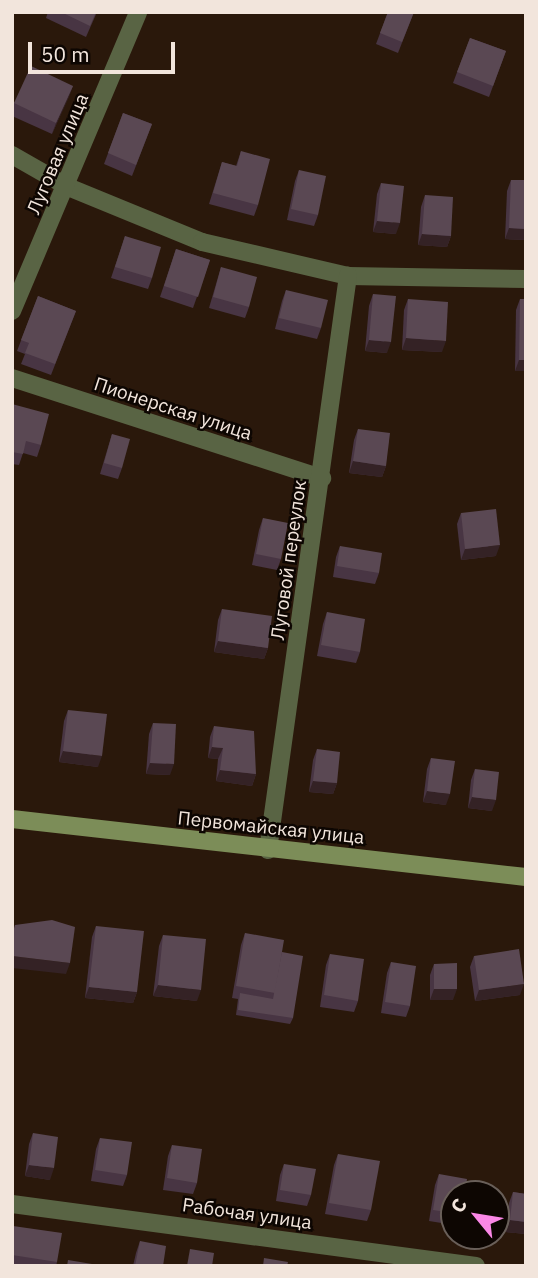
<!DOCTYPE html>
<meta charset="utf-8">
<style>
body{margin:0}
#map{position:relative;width:538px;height:1278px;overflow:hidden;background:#2a180b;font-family:"IBM Plex Sans",sans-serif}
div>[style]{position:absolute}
.minor>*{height:18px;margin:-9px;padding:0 9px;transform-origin:9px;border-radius:9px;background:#596444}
.secondary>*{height:18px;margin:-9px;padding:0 9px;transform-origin:9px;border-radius:9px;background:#7c8d58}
.wall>*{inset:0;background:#483543}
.shaded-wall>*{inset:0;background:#342225}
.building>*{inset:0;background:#5a4853}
span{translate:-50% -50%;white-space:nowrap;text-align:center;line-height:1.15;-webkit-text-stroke:5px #0d0602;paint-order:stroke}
.street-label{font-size:19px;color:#f2e5dc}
.frame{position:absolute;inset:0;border:14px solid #f2e5dc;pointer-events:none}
.north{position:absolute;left:440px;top:1180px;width:70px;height:70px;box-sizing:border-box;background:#0d0602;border:2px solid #695f59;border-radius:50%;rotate:300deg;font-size:19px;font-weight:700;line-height:28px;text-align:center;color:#f2e5dc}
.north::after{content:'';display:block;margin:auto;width:24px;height:32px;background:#fa87e6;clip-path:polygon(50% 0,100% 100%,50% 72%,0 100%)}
.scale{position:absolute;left:28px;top:42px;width:147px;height:32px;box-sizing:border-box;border:4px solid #f2e5dc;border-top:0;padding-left:9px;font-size:21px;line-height:24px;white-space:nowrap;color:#f2e5dc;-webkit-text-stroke:5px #0d0602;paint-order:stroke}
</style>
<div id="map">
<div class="minor">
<div style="left:12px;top:155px;width:64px;rotate:29.7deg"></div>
<div style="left:68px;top:187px;width:145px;rotate:22.3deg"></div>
<div style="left:202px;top:242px;width:150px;rotate:13.1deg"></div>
<div style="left:348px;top:276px;width:178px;rotate:1deg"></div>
<div style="left:12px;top:311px;width:324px;rotate:-67.1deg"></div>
<div style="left:12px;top:378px;width:326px;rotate:17.9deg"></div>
<div style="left:268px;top:850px;width:580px;rotate:-82.07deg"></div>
<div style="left:12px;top:1204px;width:468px;rotate:7.6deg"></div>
</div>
<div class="secondary">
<div style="left:12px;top:819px;width:517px;rotate:6.44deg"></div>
</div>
<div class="wall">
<div style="clip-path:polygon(48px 12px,97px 12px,86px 37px,46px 18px)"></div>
<div style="clip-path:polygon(388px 12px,414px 12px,398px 53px,376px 44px)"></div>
<div style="clip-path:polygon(470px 38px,506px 51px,489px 97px,453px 83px)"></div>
<div style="clip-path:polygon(73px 86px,52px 134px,12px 116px,12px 108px,14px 103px)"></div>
<div style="clip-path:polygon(123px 113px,152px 124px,132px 176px,104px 164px)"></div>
<div style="clip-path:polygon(241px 151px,258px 205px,254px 216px,209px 204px,222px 162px,236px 166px)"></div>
<div style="clip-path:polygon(299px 170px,318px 215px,314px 226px,287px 220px,295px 181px)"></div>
<div style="clip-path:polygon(511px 180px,526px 180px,526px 240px,505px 239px,507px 191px)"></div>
<div style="clip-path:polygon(381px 183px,396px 234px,373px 232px,377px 194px)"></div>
<div style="clip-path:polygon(425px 195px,451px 236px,447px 247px,418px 245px,421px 207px)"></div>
<div style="clip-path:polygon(125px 236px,152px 278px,148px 289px,111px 278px)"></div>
<div style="clip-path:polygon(176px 249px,210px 260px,193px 308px,160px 297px)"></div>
<div style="clip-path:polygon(221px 267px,249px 307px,245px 318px,209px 308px)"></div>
<div style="clip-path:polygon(286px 290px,321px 328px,317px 339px,275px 329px,282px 301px)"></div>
<div style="clip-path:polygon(373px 294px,387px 353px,365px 351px,369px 306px)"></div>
<div style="clip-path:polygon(38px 296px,76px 311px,51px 375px,21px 364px,25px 354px,17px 351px)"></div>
<div style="clip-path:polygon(408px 299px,442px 352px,402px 350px,404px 310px)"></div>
<div style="clip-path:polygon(520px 299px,526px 299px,526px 371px,515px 371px,516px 310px)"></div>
<div style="clip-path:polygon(12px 404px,41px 445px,37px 457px,23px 453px,19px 465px,12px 464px)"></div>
<div style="clip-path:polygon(358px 429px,386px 466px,382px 477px,349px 473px,354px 440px)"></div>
<div style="clip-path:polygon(112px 434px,122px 468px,118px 479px,100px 474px)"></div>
<div style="clip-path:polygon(461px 513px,496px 556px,461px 560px,457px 524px)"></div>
<div style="clip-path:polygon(263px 518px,281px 559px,277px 570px,252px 565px,259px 530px)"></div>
<div style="clip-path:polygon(340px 546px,379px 573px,375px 584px,333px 577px,336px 557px)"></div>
<div style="clip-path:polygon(222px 609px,268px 648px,264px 659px,214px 652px,218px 620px)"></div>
<div style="clip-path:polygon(327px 612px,360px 652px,356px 663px,317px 656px,323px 624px)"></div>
<div style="clip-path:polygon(68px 710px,98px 767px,59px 762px,64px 721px)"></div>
<div style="clip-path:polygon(153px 723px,170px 775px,146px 774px,149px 734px)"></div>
<div style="clip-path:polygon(214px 726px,256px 774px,252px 786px,216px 781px,218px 759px,208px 758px,210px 737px)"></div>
<div style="clip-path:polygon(317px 749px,337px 783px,333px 794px,309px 792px,313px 760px)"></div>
<div style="clip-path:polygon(431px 758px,446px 805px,423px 802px,427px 769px)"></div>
<div style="clip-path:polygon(475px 769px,492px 811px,468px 808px,471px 780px)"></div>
<div style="clip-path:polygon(96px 926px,137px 992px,133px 1003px,85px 998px,92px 937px)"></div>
<div style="clip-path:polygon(245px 933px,282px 952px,293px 1018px,290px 1024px,236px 1015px,238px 999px,232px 998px,241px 945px)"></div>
<div style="clip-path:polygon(163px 935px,197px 1001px,153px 996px,159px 946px)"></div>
<div style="clip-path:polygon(330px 954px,358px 1001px,354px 1012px,320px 1007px,326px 965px)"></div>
<div style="clip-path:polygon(474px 956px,520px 995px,475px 1001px,470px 967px)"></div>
<div style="clip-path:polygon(391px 962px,410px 1006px,406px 1017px,381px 1013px,387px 973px)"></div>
<div style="clip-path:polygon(434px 964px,453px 1000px,430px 1000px,430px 975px)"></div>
<div style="clip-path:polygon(33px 1133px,50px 1180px,25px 1176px,29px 1144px)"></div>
<div style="clip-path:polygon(100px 1138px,127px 1175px,123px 1186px,91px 1181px,96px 1149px)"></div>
<div style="clip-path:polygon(172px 1145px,197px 1183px,193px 1194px,163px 1190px,168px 1156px)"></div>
<div style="clip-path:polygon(338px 1154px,371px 1210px,367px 1221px,325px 1214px,334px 1165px)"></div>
<div style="clip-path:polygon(284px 1164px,311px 1195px,307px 1206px,276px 1201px,280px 1175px)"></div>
<div style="clip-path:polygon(439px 1174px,454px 1194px,454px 1225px,429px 1221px,435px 1185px)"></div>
<div style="clip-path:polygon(513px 1192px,526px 1194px,526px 1234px,506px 1232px,509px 1203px)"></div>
<div style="clip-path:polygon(13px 1226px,57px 1262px,56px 1266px,12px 1266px,12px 1229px)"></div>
<div style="clip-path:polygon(140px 1241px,163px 1266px,133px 1266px,136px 1253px)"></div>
</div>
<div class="shaded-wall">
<div style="clip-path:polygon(73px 86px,69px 97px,52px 134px,56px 123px)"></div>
<div style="clip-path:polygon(377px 221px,400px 223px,396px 234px,373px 232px)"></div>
<div style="clip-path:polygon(509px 228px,526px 229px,526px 240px,505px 239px)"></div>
<div style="clip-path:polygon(422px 234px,451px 236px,447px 247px,418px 245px)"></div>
<div style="clip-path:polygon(406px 338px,446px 341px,442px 352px,402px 350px)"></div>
<div style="clip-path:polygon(369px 340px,391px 342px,387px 353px,365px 351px)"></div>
<div style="clip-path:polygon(519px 360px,526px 360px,526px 371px,515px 371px)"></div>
<div style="clip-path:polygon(353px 461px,386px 466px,382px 477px,349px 473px)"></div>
<div style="clip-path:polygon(500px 545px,496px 556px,461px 560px,465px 549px)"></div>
<div style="clip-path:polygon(218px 641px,268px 648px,264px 659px,214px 652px)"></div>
<div style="clip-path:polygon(212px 747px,223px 748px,218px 759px,208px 758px)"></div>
<div style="clip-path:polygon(63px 751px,102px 756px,98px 767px,59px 762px)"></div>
<div style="clip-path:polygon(150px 763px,174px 764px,170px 775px,146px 774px)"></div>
<div style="clip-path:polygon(220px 770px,256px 774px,252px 786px,216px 781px)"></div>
<div style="clip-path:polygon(313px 781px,337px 783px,333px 794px,309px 792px)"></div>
<div style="clip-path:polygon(427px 791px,450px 794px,446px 805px,423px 802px)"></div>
<div style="clip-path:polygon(472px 797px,496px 800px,492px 811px,468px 808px)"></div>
<div style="clip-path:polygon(12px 956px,70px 963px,66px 974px,12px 968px)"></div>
<div style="clip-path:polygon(524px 984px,520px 995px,475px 1001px,479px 990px)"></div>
<div style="clip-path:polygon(158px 985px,201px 990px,197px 1001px,153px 996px)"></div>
<div style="clip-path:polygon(89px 987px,137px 992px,133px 1003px,85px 998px)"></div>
<div style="clip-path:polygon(434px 989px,457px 989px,453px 1000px,430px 1000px)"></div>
<div style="clip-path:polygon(29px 1165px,54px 1168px,50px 1180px,25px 1176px)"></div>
<div style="clip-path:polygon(510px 1220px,526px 1222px,526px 1234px,506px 1232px)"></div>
</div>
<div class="building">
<div style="clip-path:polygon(61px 12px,96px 12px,90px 26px)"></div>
<div style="clip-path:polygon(388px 12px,414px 12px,402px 42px,380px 33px)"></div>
<div style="clip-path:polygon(470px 38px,506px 51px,493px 86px,457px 72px)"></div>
<div style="clip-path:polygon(31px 66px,73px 86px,56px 123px,14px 103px)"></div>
<div style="clip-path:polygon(123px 113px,152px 124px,136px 165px,108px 153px)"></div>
<div style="clip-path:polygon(241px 151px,270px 159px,258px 205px,213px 193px,222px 162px,237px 166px)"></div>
<div style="clip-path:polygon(299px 170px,326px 176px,318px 215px,291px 209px)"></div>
<div style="clip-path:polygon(511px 180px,526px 180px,526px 229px,509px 228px)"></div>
<div style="clip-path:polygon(381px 183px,404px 186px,400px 223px,377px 221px)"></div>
<div style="clip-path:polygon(425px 195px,453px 197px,451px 236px,422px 234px)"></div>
<div style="clip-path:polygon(125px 236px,161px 247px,152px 278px,115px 267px)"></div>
<div style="clip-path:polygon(176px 249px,210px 260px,198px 297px,164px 286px)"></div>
<div style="clip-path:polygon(221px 267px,257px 277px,249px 307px,213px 297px)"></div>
<div style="clip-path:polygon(286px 290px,328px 300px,321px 328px,279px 318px)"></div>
<div style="clip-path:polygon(373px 294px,396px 296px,391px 342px,369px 340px)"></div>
<div style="clip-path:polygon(38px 296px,76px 311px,55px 364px,25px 353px,29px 343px,21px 340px)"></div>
<div style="clip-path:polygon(408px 299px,448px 302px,446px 341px,406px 338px)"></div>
<div style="clip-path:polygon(520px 299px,526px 299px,526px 360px,519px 360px)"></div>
<div style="clip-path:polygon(12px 404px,49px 414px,41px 445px,26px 441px,23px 454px,12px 452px)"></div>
<div style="clip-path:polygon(358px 429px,390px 433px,386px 466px,353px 461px)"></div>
<div style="clip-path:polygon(112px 434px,130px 439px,122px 468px,104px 463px)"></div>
<div style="clip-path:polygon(496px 509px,500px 545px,465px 549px,461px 513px)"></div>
<div style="clip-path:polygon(263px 518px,288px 523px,281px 559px,256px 554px)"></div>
<div style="clip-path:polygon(340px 546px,382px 553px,379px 573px,337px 566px)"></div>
<div style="clip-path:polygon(222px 609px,272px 616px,268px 648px,218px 641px)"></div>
<div style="clip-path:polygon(327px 612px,365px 619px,360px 652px,321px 645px)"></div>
<div style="clip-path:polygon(68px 710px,107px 714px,102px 756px,63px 751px)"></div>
<div style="clip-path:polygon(153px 723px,176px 724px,174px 764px,150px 763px)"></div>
<div style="clip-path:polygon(214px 726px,254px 731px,256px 774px,220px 770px,223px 748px,212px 747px)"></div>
<div style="clip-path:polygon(317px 749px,340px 752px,337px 783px,313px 781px)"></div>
<div style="clip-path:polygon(431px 758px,455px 761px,450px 794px,427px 791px)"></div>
<div style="clip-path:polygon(475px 769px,499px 772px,496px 800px,472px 797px)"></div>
<div style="clip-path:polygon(52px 920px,75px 927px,70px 963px,12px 956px,12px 935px,15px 925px)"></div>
<div style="clip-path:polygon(96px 926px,144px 931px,137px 992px,89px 987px)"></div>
<div style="clip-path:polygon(245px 933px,284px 940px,275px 993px,236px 986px)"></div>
<div style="clip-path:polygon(163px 935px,206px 939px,201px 990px,158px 985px)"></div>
<div style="clip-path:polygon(519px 949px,524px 984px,479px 990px,474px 956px)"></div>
<div style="clip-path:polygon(282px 952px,303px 956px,293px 1018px,238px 1010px,240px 993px,273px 999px)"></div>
<div style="clip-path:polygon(330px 954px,364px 959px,358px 1001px,324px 995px)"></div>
<div style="clip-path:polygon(391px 962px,416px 966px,410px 1006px,385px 1002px)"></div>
<div style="clip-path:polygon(457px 963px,457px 989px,434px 989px,434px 964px)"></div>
<div style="clip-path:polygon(33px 1133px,58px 1137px,54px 1168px,29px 1165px)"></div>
<div style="clip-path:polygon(100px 1138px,132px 1142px,127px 1175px,95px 1170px)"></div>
<div style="clip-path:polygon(172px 1145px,202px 1149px,197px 1183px,167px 1178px)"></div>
<div style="clip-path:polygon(338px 1154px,380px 1161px,371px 1210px,329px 1203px)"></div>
<div style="clip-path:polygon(284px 1164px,316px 1169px,311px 1195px,280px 1190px)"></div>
<div style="clip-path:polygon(439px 1174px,467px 1179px,465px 1194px,454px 1194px,454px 1213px,433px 1210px)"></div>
<div style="clip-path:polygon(513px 1192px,526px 1194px,526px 1222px,510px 1220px)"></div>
<div style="clip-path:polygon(13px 1226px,62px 1233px,57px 1262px,12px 1255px)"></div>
<div style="clip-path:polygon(140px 1241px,166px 1246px,163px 1266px,135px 1266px)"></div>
<div style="clip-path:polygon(190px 1249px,214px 1253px,212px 1266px,187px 1266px)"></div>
<div style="clip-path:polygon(264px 1258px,288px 1262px,287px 1266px,263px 1266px)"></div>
<div style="clip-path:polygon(68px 1260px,92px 1264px,92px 1266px,67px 1266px)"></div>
</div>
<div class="street-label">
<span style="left:58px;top:154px;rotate:-67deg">Луговая улица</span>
<span style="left:173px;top:409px;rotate:18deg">Пионерская улица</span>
<span style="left:289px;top:560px;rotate:-82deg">Луговой переулок</span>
<span style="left:271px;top:828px;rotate:6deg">Первомайская улица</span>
<span style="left:247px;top:1214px;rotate:8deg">Рабочая улица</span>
</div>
<div class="frame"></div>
<div class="north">С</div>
<div class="scale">50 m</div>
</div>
